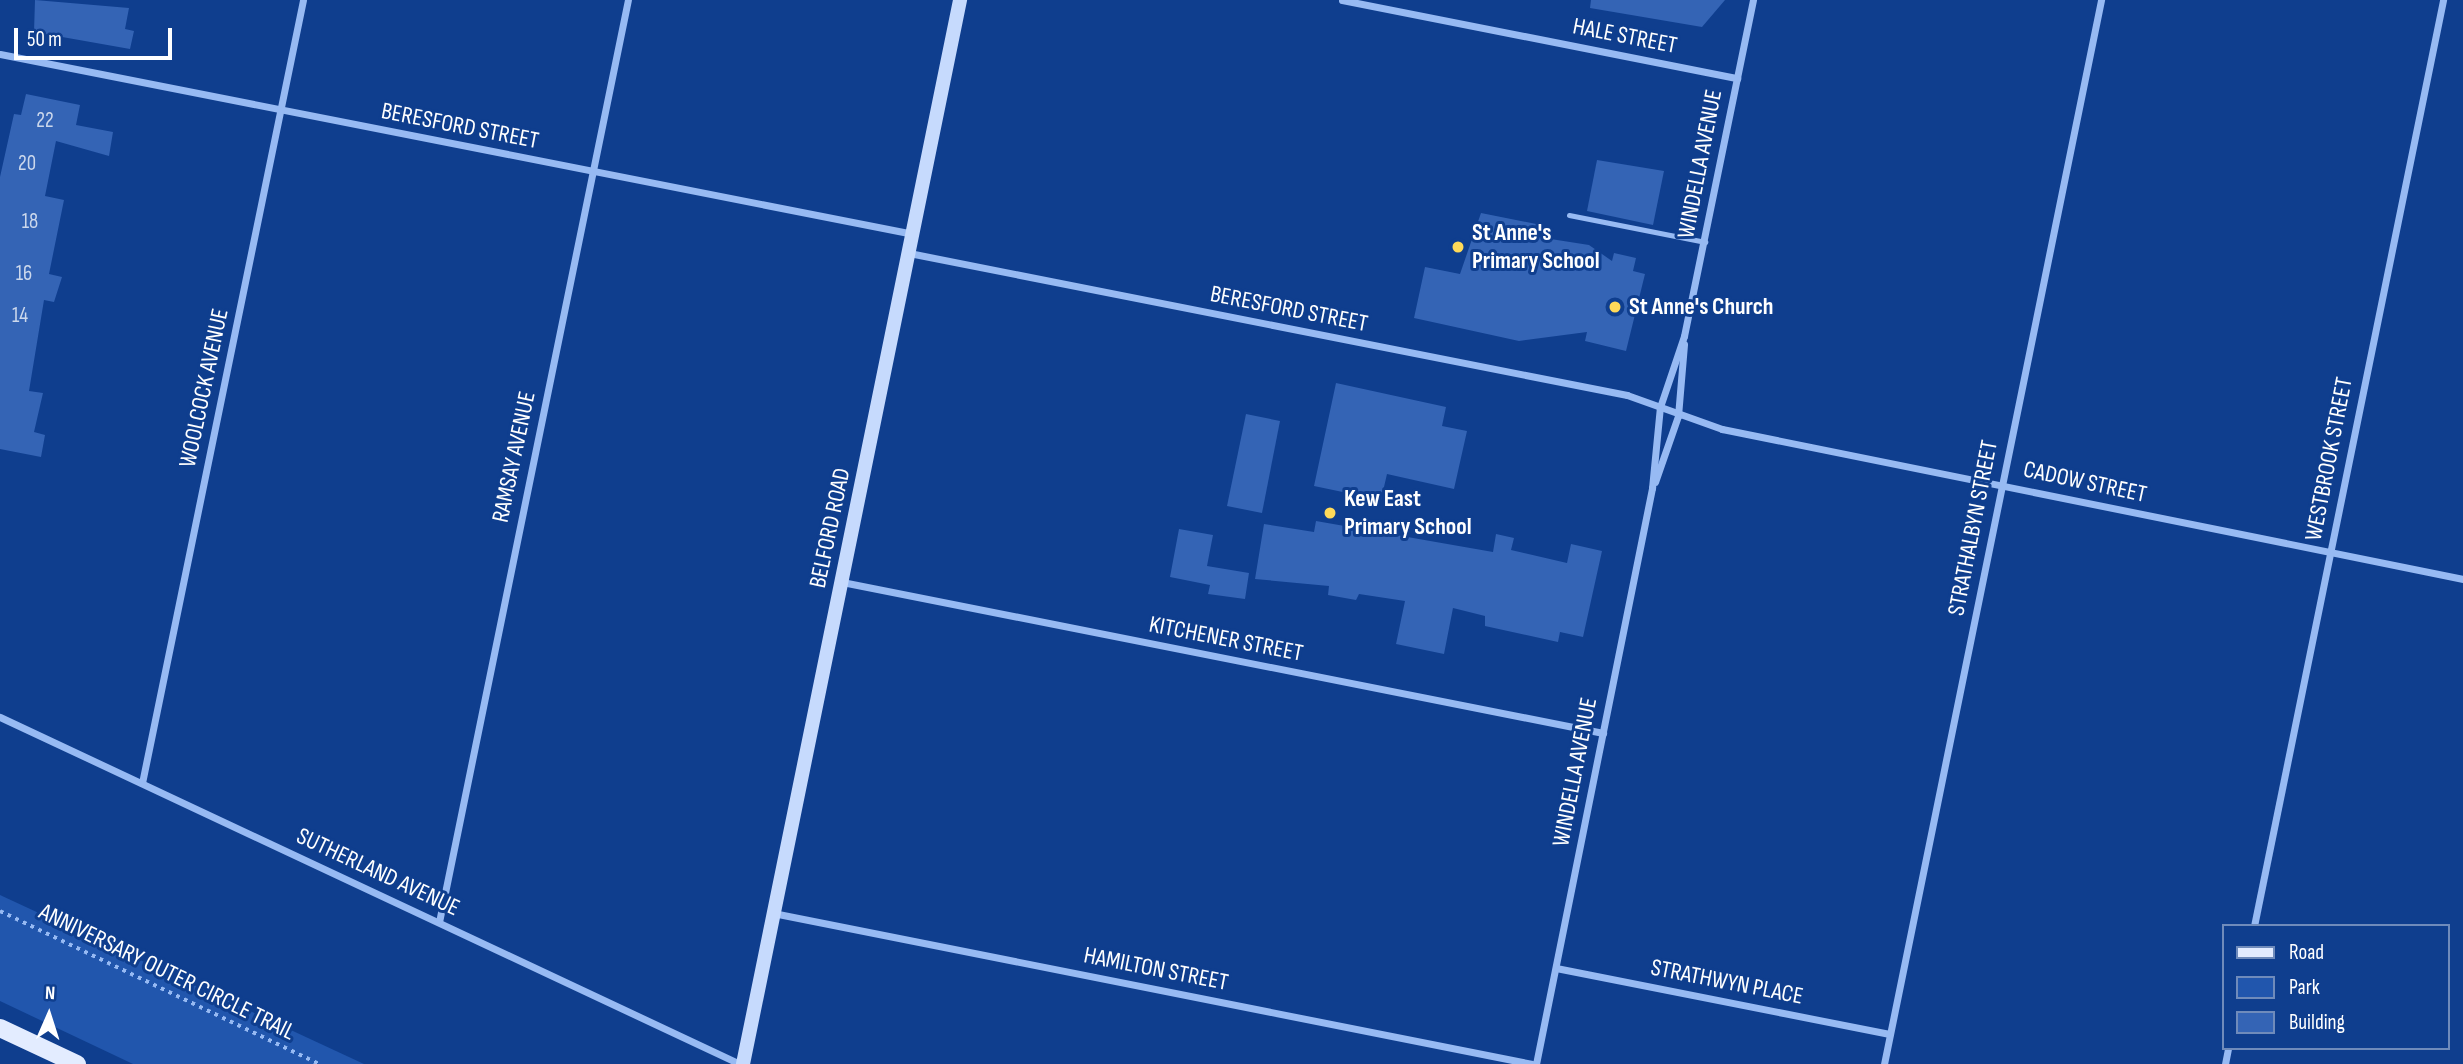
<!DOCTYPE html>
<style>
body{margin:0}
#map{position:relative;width:2463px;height:1064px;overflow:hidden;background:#0f3e8e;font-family:"Sofia Sans Condensed",sans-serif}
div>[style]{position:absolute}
.green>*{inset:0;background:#2156ad}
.building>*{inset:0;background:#3464b5}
.path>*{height:3.5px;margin-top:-1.75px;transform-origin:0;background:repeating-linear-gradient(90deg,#97baf3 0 3.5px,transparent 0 8.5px)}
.lane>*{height:5px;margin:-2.5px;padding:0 2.5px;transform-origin:2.5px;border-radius:2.5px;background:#97baf3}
.street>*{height:7px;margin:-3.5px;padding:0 3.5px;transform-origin:3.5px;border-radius:3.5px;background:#97baf3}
.secondary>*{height:14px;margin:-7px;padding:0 7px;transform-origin:7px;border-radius:7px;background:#c6dafd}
.primary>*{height:18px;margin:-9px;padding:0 9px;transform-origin:9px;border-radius:9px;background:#e3ecff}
.dots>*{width:19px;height:19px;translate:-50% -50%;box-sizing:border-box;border:4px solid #0f3e8e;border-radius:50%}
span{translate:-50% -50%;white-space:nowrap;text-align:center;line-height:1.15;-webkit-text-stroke:6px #0f3e8e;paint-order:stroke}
.number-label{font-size:21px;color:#ccd8ec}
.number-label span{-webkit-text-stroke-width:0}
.street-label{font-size:24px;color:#fff}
.poi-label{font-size:24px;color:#fff;font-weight:700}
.left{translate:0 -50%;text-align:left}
.legend{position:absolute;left:2222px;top:924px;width:228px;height:126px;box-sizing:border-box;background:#0f3e8e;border:2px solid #6f8bbb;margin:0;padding:9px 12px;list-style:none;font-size:21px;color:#fff}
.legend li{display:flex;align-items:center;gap:14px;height:35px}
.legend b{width:35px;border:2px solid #6f8bbb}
.north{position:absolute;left:14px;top:980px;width:70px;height:70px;-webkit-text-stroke:5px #0f3e8e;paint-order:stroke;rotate:3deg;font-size:19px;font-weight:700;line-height:28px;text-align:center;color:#fff}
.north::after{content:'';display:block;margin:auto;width:24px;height:32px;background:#fff;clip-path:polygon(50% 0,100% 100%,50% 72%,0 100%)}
.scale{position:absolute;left:14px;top:28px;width:158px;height:32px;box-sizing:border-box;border:4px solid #fff;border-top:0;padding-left:9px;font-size:21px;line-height:24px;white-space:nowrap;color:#fff;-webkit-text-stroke:5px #0f3e8e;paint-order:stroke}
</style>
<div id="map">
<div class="green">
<div style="clip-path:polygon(0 895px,364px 1064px,133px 1064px,0 1001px)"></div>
</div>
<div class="building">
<div style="clip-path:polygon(35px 0,129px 8px,125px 29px,134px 31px,130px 49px,34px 32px)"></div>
<div style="clip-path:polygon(1591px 0,1725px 0,1702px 27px,1590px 8px)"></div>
<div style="clip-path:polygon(26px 94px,80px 105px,76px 125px,113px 132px,109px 156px,56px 141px,45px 196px,64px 200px,49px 274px,62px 277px,54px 302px,44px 300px,29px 391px,43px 393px,34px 432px,45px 435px,41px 457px,0 449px,0 177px,14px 114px,21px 115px)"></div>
<div style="clip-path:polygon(1597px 160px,1664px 171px,1653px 225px,1587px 211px)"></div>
<div style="clip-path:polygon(1481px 213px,1541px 225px,1538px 237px,1589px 245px,1612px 261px,1614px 253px,1636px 258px,1633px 271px,1645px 274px,1626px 351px,1585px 341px,1587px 332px,1519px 341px,1414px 318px,1425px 267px,1460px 274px)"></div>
<div style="clip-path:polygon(1336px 383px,1446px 407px,1442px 426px,1467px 431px,1454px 489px,1387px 474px,1381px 500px,1314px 486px)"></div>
<div style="clip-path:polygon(1246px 414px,1280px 421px,1262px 513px,1227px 506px)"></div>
<div style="clip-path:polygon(1316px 521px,1493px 552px,1496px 534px,1514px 538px,1511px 550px,1567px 563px,1571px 544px,1602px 551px,1583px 637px,1560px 632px,1558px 642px,1485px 626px,1485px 616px,1453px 608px,1444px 654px,1396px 644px,1405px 601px,1359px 594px,1356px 600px,1328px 595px,1329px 586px,1255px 579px,1264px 524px,1314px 532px)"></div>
<div style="clip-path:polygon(1179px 529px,1213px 535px,1207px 566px,1249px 573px,1245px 599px,1208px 594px,1210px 585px,1170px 577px)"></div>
</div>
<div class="path">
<div style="left:0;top:911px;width:354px;rotate:25.6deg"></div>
</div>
<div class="lane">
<div style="left:1569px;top:215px;width:139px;rotate:11.2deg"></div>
</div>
<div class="street">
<div style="left:1342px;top:0;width:403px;rotate:11.2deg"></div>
<div style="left:0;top:54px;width:931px;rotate:11.15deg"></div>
<div style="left:909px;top:253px;width:732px;rotate:11.19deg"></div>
<div style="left:1627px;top:395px;width:101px;rotate:19.7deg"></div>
<div style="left:1722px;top:429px;width:756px;rotate:11.44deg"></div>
<div style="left:1655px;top:482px;width:70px;rotate:-70.8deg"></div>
<div style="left:1678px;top:416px;width:72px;rotate:-85.2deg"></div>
<div style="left:842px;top:582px;width:776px;rotate:11.22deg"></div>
<div style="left:0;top:717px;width:817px;rotate:25.12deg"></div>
<div style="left:142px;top:783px;width:799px;rotate:-78.38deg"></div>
<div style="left:773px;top:913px;width:774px;rotate:11.25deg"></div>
<div style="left:439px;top:922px;width:941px;rotate:-78.42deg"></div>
<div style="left:2254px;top:926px;width:945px;rotate:-78.46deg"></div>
<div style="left:1556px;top:968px;width:340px;rotate:11.2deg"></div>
<div style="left:1536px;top:1064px;width:588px;rotate:-78.61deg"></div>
<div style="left:1652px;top:488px;width:81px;rotate:-84.4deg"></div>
<div style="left:1660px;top:407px;width:75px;rotate:-71.3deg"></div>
<div style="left:1684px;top:336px;width:343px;rotate:-78.4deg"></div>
<div style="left:1884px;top:1064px;width:1086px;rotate:-78.47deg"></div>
<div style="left:2225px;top:1064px;width:16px;rotate:-79deg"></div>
</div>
<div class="secondary">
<div style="left:743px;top:1064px;width:1086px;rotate:-78.47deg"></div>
</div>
<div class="primary">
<div style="left:0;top:1028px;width:85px;rotate:25.1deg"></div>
</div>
<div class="dots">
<div style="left:1458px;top:247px;background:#ffda59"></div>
<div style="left:1615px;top:307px;background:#ffda59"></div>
<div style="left:1330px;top:513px;background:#ffda59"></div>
</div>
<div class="number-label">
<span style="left:45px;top:121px">22</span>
<span style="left:27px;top:164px">20</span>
<span style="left:30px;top:222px">18</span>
<span style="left:24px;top:274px">16</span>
<span style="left:20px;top:316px">14</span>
</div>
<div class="street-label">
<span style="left:1625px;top:36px;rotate:11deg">HALE STREET</span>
<span style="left:460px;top:126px;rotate:11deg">BERESFORD STREET</span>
<span style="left:1700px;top:164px;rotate:-79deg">WINDELLA AVENUE</span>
<span style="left:1289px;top:309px;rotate:11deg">BERESFORD STREET</span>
<span style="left:204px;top:388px;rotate:-78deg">WOOLCOCK AVENUE</span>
<span style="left:514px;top:457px;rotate:-78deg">RAMSAY AVENUE</span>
<span style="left:2329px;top:459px;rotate:-79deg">WESTBROOK STREET</span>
<span style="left:2085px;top:482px;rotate:12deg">CADOW STREET</span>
<span style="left:830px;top:528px;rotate:-78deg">BELFORD ROAD</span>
<span style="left:1973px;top:528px;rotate:-79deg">STRATHALBYN STREET</span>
<span style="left:1226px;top:639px;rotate:11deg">KITCHENER STREET</span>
<span style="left:1575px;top:772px;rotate:-79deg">WINDELLA AVENUE</span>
<span style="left:378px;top:872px;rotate:25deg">SUTHERLAND AVENUE</span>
<span style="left:1156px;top:969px;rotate:11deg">HAMILTON STREET</span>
<span style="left:167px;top:972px;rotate:26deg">ANNIVERSARY OUTER CIRCLE TRAIL</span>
<span style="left:1727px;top:982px;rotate:11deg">STRATHWYN PLACE</span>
</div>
<div class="poi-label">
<span class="left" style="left:1472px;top:247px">St Anne's<br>Primary School</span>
<span class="left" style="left:1629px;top:307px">St Anne's Church</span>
<span class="left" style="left:1344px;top:513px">Kew East<br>Primary School</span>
</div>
<ul class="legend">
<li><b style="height:9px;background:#e3ecff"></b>Road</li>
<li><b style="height:19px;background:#2156ad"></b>Park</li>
<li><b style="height:19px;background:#3464b5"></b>Building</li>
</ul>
<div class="north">N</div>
<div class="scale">50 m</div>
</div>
